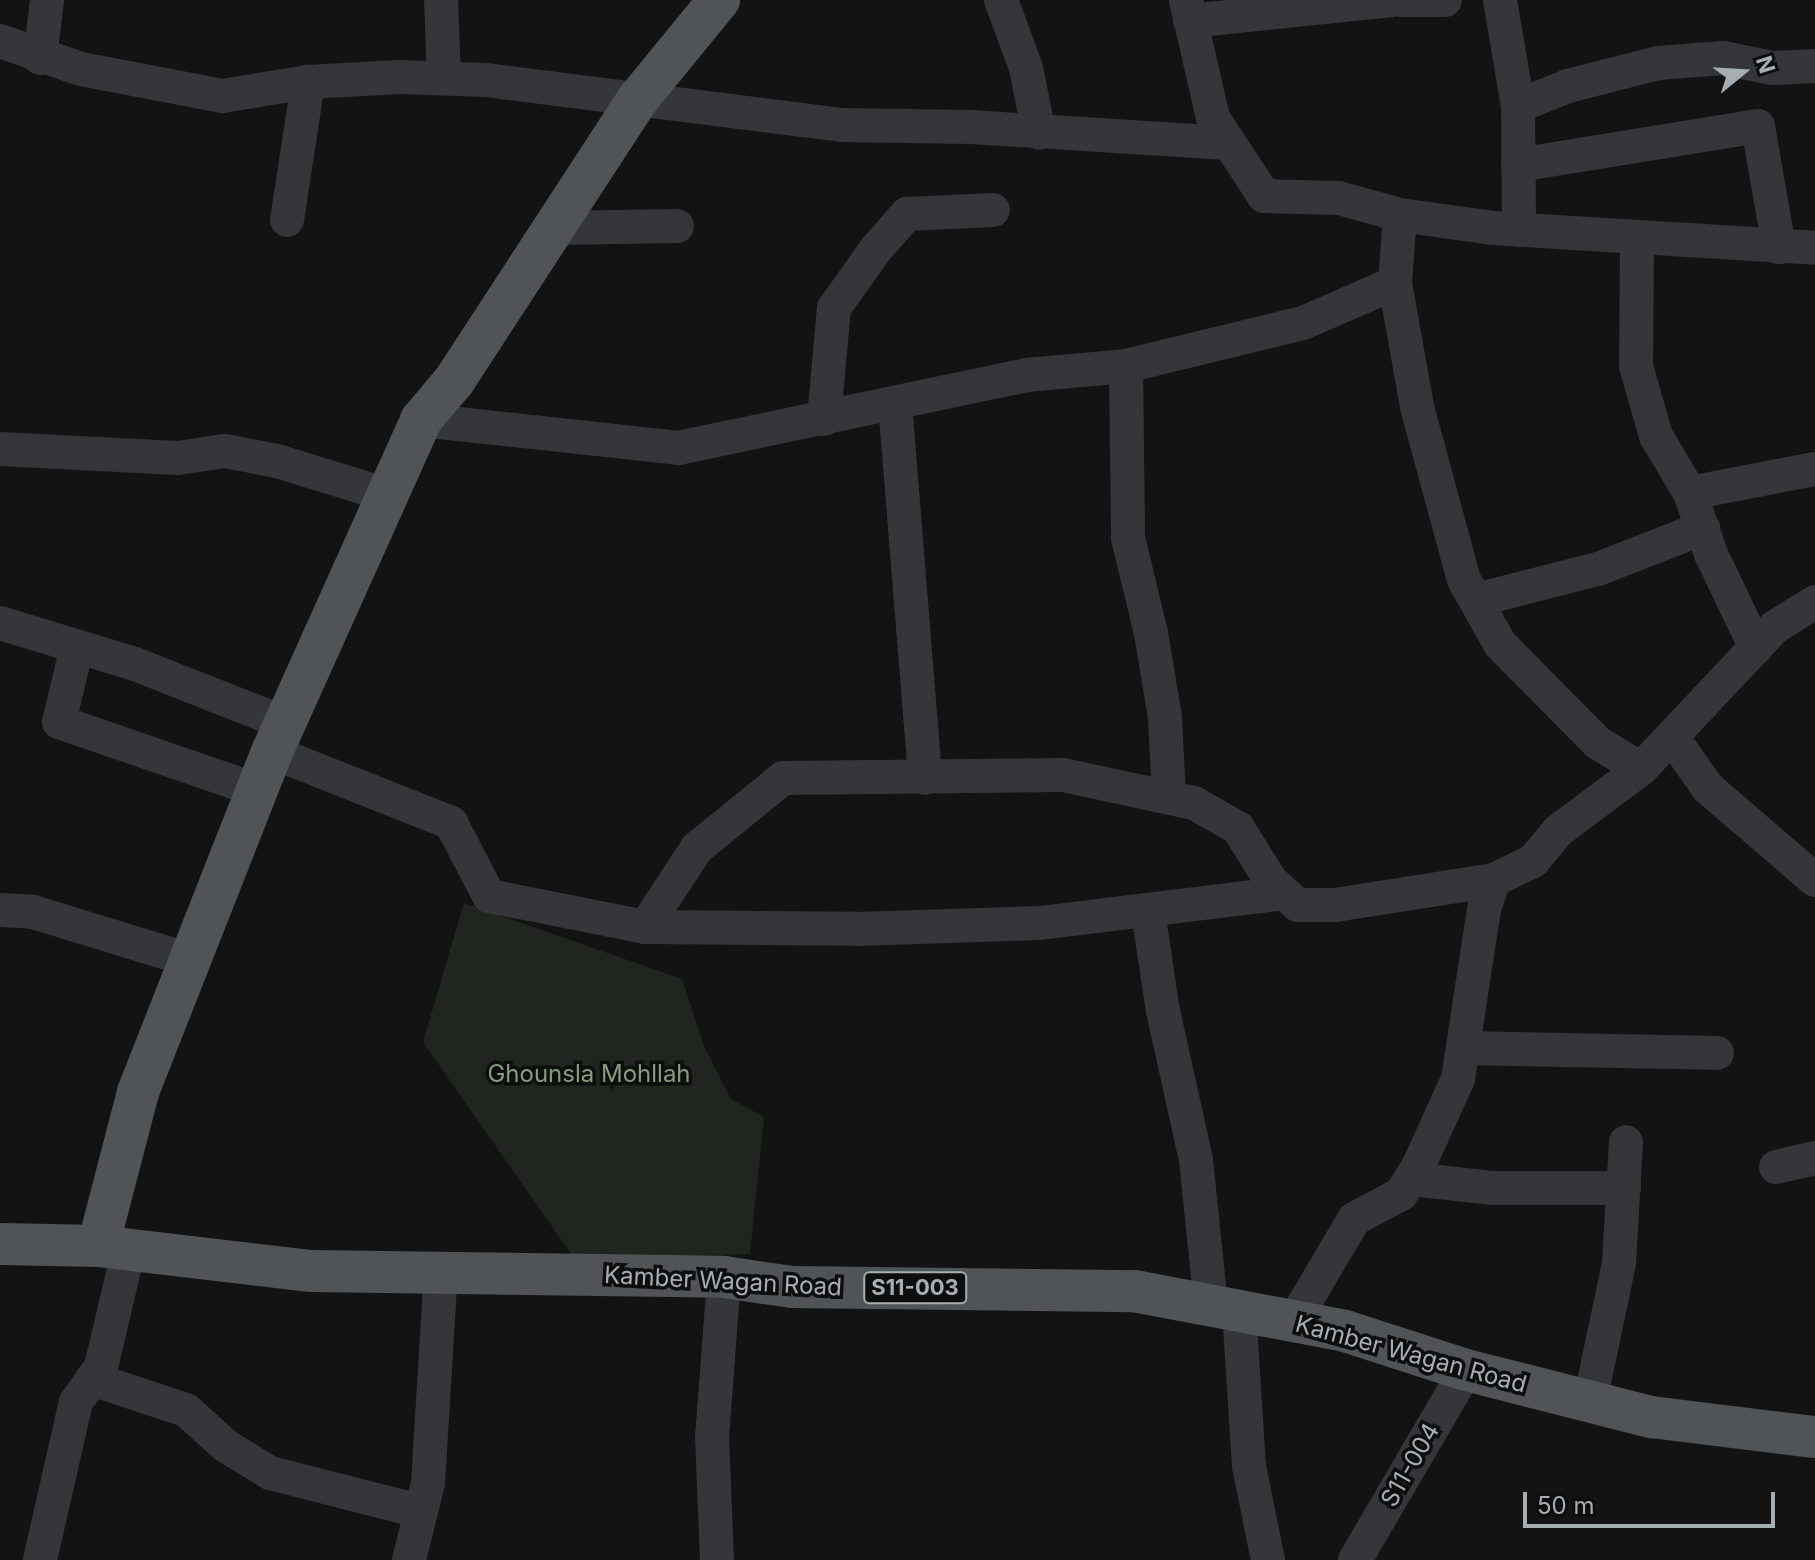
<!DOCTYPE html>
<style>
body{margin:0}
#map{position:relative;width:1815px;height:1560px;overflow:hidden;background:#131314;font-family:Inter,sans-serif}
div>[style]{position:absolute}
.green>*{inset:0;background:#20261f}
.minor>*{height:34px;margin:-17px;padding:0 17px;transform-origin:17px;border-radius:17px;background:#343639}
.major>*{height:42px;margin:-21px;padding:0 21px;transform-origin:21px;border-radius:21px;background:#505457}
span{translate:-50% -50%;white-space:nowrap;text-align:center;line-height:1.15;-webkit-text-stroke:7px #0e0e0f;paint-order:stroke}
.shield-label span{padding:2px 6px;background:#0e0e0f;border:2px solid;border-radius:6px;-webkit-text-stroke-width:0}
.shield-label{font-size:22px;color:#a6aeb3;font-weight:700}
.park-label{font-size:24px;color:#869c7e}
.street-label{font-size:24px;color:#a6aeb3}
.north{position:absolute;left:1703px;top:32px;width:80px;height:80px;-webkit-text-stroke:6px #0e0e0f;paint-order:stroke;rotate:72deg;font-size:22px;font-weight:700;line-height:32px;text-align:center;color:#a6aeb3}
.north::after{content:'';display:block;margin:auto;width:28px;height:36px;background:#a6aeb3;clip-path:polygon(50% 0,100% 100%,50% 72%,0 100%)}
.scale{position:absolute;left:1523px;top:1492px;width:252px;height:36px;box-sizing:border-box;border:4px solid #a6aeb3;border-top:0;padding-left:10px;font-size:24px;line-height:28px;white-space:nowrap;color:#a6aeb3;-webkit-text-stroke:6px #0e0e0f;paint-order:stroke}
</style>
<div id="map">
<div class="green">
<div style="clip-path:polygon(464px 903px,682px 979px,704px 1046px,731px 1099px,764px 1117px,750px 1254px,574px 1258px,423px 1042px)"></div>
</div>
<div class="minor">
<div style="left:441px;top:0;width:78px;rotate:87.8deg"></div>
<div style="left:1001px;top:0;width:72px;rotate:69.8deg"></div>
<div style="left:1026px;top:68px;width:66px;rotate:78.7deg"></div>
<div style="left:1186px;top:0;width:121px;rotate:77.1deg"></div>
<div style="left:1213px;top:118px;width:93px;rotate:56.8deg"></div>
<div style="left:1264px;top:196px;width:75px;rotate:1.5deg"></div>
<div style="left:1339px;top:198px;width:63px;rotate:15.6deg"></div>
<div style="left:1400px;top:215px;width:93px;rotate:8deg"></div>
<div style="left:1492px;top:228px;width:324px;rotate:3.5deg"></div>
<div style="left:1402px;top:0;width:43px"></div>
<div style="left:1500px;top:0;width:108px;rotate:80.4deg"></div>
<div style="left:1518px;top:106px;width:124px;rotate:89.5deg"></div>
<div style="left:1190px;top:21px;width:203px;rotate:-5.9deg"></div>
<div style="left:0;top:41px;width:86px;rotate:19.1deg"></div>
<div style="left:81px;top:69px;width:144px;rotate:10.8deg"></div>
<div style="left:222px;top:96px;width:87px;rotate:-9.2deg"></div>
<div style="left:308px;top:82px;width:92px;rotate:-3.1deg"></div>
<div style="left:400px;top:77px;width:86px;rotate:2deg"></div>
<div style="left:486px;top:80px;width:359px;rotate:7.2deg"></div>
<div style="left:842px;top:125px;width:129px;rotate:0.9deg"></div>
<div style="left:971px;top:127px;width:256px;rotate:3.6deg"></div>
<div style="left:40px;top:58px;width:58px;rotate:-83.1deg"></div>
<div style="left:1518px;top:106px;width:54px;rotate:-21.8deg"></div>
<div style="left:1568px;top:86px;width:93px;rotate:-14.3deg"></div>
<div style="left:1658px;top:63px;width:65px;rotate:-4.4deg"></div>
<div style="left:1723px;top:58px;width:50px;rotate:11.5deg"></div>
<div style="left:1772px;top:68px;width:43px;rotate:-2.7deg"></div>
<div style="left:1518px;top:165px;width:243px;rotate:-9.2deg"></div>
<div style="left:1758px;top:126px;width:123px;rotate:80.2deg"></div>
<div style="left:1400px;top:215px;width:68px;rotate:94.2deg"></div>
<div style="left:1395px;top:283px;width:126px;rotate:79.9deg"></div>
<div style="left:1417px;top:407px;width:179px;rotate:74.8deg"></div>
<div style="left:1464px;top:580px;width:73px;rotate:60.6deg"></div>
<div style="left:1500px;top:644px;width:139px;rotate:45.3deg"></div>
<div style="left:1598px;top:743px;width:50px;rotate:31.2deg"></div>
<div style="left:287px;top:220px;width:140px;rotate:-81.3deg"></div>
<div style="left:554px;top:228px;width:123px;rotate:-0.9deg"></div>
<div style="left:1637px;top:238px;width:128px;rotate:90.4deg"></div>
<div style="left:1636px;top:366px;width:73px;rotate:74.1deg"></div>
<div style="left:1656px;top:436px;width:66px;rotate:59.2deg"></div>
<div style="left:1690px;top:493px;width:65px;rotate:71deg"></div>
<div style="left:1711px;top:554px;width:104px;rotate:64.4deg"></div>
<div style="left:1126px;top:366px;width:172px;rotate:89.3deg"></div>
<div style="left:1128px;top:538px;width:98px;rotate:76.4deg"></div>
<div style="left:1151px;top:633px;width:86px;rotate:80.6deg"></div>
<div style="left:1165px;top:718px;width:80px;rotate:87.1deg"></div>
<div style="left:895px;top:403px;width:376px;rotate:85.4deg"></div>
<div style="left:824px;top:419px;width:111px;rotate:-84.9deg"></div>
<div style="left:834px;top:308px;width:72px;rotate:-54.6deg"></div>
<div style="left:876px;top:249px;width:47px;rotate:-48.5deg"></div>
<div style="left:907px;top:214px;width:86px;rotate:-2.7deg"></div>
<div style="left:421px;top:420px;width:259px;rotate:6.2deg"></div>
<div style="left:678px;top:448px;width:356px;rotate:-11.8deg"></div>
<div style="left:1026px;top:375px;width:100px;rotate:-5.1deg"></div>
<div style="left:1126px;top:366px;width:182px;rotate:-13.7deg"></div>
<div style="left:1303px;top:323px;width:100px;rotate:-23.5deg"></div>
<div style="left:0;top:449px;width:178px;rotate:2.9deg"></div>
<div style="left:178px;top:458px;width:48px;rotate:-8.5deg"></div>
<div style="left:225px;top:451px;width:53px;rotate:10.9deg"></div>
<div style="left:277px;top:461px;width:119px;rotate:17.1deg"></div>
<div style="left:1690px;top:493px;width:127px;rotate:-10.9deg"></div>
<div style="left:1476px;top:600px;width:126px;rotate:-14.3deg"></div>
<div style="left:1598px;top:569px;width:113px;rotate:-21.3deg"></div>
<div style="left:0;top:623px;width:141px;rotate:16.9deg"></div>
<div style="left:135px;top:664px;width:161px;rotate:21.5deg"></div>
<div style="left:77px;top:647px;width:77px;rotate:103.5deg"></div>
<div style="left:59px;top:722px;width:209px;rotate:19deg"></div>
<div style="left:1672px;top:737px;width:62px;rotate:54.8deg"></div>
<div style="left:1708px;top:788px;width:141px;rotate:40.7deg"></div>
<div style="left:272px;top:752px;width:193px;rotate:21.6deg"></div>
<div style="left:451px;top:823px;width:82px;rotate:62.5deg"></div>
<div style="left:489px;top:896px;width:159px;rotate:11.2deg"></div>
<div style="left:645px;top:927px;width:212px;rotate:0.5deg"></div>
<div style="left:857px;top:929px;width:183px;rotate:-1.9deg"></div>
<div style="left:1040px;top:923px;width:245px;rotate:-7deg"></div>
<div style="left:0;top:910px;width:33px;rotate:3deg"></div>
<div style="left:33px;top:912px;width:164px;rotate:17deg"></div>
<div style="left:1148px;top:911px;width:101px;rotate:81.5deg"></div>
<div style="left:1163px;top:1011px;width:153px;rotate:77.5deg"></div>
<div style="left:1196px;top:1160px;width:146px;rotate:84.1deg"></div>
<div style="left:645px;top:927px;width:95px;rotate:-56.6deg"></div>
<div style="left:697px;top:848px;width:111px;rotate:-39.1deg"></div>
<div style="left:783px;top:778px;width:280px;rotate:-0.6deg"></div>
<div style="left:1063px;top:775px;width:134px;rotate:12.1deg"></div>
<div style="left:1194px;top:803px;width:51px;rotate:29.6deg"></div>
<div style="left:1238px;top:828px;width:62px;rotate:58.1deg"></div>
<div style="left:1271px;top:881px;width:36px;rotate:42deg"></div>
<div style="left:1298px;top:905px;width:37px"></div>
<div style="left:1335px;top:905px;width:161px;rotate:-8.9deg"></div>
<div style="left:1494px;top:880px;width:43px;rotate:-26deg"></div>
<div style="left:1533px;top:861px;width:39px;rotate:-50deg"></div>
<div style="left:1558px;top:831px;width:104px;rotate:-36.8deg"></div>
<div style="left:1641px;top:769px;width:195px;rotate:-46.7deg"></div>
<div style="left:1775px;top:627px;width:47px;rotate:-32deg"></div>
<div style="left:1463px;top:1048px;width:254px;rotate:1.1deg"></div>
<div style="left:1776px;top:1167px;width:40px;rotate:-13deg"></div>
<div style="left:1411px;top:1179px;width:81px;rotate:6.3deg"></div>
<div style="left:1492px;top:1188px;width:132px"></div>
<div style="left:1239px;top:1311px;width:155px;rotate:86.3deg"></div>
<div style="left:1249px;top:1466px;width:96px;rotate:78.6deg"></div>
<div style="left:1294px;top:1321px;width:118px;rotate:-59.5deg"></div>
<div style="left:1354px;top:1219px;width:53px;rotate:-28deg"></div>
<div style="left:1401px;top:1194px;width:32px;rotate:-58deg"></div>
<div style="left:1418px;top:1167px;width:97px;rotate:-65.6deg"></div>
<div style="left:1458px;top:1079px;width:172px;rotate:-81.3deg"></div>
<div style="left:1484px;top:909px;width:31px;rotate:-71deg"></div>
<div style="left:92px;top:1379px;width:99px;rotate:18.3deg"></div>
<div style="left:186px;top:1410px;width:54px;rotate:42deg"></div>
<div style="left:226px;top:1446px;width:52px;rotate:31.5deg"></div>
<div style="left:270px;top:1473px;width:154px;rotate:14.3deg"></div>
<div style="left:1590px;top:1401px;width:141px;rotate:-78.1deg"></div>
<div style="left:1619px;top:1263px;width:121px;rotate:-86.7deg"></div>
<div style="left:40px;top:1560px;width:162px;rotate:-77.2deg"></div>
<div style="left:76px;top:1402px;width:43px;rotate:-54.5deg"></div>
<div style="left:101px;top:1367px;width:121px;rotate:-76.7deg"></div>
<div style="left:409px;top:1560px;width:79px;rotate:-76.1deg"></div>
<div style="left:428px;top:1483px;width:210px;rotate:-86.5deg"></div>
<div style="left:717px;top:1560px;width:122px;rotate:-92.3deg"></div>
<div style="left:712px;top:1438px;width:161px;rotate:-85.7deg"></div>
<div style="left:1355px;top:1560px;width:220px;rotate:-59.7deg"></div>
</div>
<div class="major">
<div style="left:0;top:1244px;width:98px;rotate:1.2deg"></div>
<div style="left:98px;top:1246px;width:215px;rotate:6.7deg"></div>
<div style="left:312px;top:1271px;width:412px;rotate:0.8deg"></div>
<div style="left:724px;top:1277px;width:69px;rotate:8.4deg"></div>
<div style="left:792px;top:1287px;width:342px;rotate:0.7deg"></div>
<div style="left:1134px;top:1291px;width:215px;rotate:10.7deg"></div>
<div style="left:1345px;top:1331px;width:127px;rotate:17.9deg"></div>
<div style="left:1466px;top:1370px;width:191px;rotate:14.3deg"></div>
<div style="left:1651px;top:1417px;width:165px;rotate:7deg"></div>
<div style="left:98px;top:1246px;width:159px;rotate:-75.4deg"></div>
<div style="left:138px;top:1092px;width:365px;rotate:-68.5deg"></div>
<div style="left:272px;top:752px;width:364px;rotate:-65.8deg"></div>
<div style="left:421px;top:420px;width:51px;rotate:-49.8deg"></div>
<div style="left:454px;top:381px;width:337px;rotate:-56.9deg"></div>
<div style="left:638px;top:99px;width:128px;rotate:-50.7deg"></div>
</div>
<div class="shield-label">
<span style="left:915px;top:1288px">S11-003</span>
</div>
<div class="park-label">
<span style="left:589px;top:1074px">Ghounsla Mohllah</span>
</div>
<div class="street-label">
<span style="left:723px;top:1281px;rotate:3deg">Kamber Wagan Road</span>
<span style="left:1411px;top:1354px;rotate:15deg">Kamber Wagan Road</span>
<span style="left:1410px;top:1465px;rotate:-60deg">S11-004</span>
</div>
<div class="north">N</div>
<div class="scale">50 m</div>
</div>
